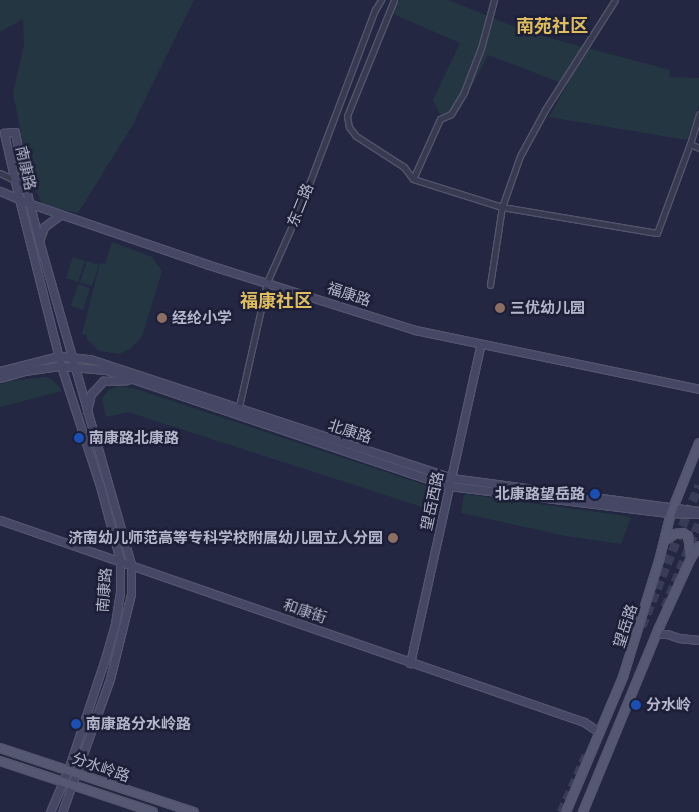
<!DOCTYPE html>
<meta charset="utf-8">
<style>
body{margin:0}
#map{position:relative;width:699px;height:812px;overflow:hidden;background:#232742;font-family:Inter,"Noto Sans SC",sans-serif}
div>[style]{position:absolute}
.green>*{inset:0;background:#253643}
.highway-tunnel>*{height:9px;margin-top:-4.5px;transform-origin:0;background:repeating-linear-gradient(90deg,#393c57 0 9px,transparent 0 13.5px)}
.roads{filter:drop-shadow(1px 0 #52556c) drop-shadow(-1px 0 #52556c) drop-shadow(0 1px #52556c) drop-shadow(0 -1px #52556c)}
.street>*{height:5px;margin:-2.5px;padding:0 2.5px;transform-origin:2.5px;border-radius:2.5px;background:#373a51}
.secondary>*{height:7px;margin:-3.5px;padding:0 3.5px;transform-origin:3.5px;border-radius:3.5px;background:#454765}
.primary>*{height:8px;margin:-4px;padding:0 4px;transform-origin:4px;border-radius:4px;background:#555872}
.dots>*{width:14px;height:14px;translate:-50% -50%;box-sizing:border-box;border:2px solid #1c1f37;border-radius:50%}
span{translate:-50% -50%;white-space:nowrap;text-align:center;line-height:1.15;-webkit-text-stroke:5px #1c1f37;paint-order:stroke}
.street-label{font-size:15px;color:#b4b6cc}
.poi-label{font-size:15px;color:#b4b6cc;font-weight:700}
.left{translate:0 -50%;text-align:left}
.right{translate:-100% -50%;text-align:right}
.quarter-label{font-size:18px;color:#dfbd5c;font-weight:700}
</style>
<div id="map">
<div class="green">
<div style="clip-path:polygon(0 0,194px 0,132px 126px,78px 213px,43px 205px,30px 178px,13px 93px,24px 45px,23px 19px,0 32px)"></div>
<div style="clip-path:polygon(398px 0,448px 0,527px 32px,670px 70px,669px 77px,699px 78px,699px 105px,687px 140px,549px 117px,567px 85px,488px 55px,459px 111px,443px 121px,433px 100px,460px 43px,391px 13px)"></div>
<div style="clip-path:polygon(112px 242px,152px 257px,162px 271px,142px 336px,130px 349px,119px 354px,99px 351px,87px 339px,87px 335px,82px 334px,100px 263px,105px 264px)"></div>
<div style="clip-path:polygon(73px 257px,85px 261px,78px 282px,66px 278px)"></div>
<div style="clip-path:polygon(87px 261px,99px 265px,92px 286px,80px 282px)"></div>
<div style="clip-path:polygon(78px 284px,90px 288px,83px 310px,71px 306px)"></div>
<div style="clip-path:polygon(45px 377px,53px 380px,62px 391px,0 407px,0 385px,9px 381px)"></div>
<div style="clip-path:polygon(118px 386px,136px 389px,440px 490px,435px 511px,128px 412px,106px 417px,102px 399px,109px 390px)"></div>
<div style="clip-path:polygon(464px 494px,619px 515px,631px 518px,621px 544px,566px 536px,461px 513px)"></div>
</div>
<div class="highway-tunnel">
<div style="left:665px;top:607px;width:92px;rotate:-68.2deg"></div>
<div style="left:642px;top:626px;width:152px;rotate:-68deg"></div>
<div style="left:561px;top:812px;width:62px;rotate:-66.3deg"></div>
</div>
<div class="roads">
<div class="street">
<div style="left:394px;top:0;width:125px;rotate:112.1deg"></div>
<div style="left:347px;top:116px;width:11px;rotate:80deg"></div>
<div style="left:349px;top:127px;width:11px;rotate:52deg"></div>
<div style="left:356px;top:136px;width:57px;rotate:32.9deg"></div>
<div style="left:404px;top:167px;width:15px;rotate:53deg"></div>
<div style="left:615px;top:0;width:130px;rotate:122.5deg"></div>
<div style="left:545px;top:110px;width:52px;rotate:118.5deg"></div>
<div style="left:520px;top:156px;width:54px;rotate:109.4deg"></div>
<div style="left:502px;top:207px;width:157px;rotate:9.5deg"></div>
<div style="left:657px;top:233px;width:95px;rotate:-69.7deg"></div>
<div style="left:690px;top:144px;width:10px;rotate:24deg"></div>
<div style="left:690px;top:144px;width:31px;rotate:-73deg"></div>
<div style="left:0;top:173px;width:28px;rotate:26deg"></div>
<div style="left:490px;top:285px;width:79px;rotate:-81.3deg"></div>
<div style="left:502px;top:207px;width:93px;rotate:-162.5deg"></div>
<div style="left:413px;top:179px;width:66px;rotate:-65.8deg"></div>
<div style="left:440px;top:119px;width:12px;rotate:-24deg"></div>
<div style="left:451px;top:114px;width:26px;rotate:-59deg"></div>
<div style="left:464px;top:92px;width:47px;rotate:-68.9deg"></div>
<div style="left:481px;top:48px;width:50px;rotate:-74.8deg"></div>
<div style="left:238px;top:411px;width:132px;rotate:-77.3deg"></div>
<div style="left:267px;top:282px;width:81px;rotate:-66deg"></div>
<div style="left:300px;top:208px;width:212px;rotate:-69.3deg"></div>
<div style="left:375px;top:10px;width:12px;rotate:-59deg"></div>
</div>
<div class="secondary">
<div style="left:0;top:191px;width:34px;rotate:23deg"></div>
<div style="left:31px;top:204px;width:188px;rotate:18.9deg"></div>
<div style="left:209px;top:265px;width:216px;rotate:17.5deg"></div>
<div style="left:415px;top:330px;width:290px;rotate:11.7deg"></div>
<div style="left:39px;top:241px;width:15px;rotate:-70deg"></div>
<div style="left:44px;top:227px;width:21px;rotate:-37deg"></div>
<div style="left:0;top:371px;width:61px;rotate:-14.3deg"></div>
<div style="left:59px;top:356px;width:31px;rotate:6deg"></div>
<div style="left:90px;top:359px;width:380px;rotate:18.2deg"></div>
<div style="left:451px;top:478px;width:250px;rotate:7.6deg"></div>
<div style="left:0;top:378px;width:25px;rotate:-16deg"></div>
<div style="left:24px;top:371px;width:37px;rotate:-8deg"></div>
<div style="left:61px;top:366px;width:45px;rotate:5.1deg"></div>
<div style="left:106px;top:370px;width:362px;rotate:18.7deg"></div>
<div style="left:449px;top:486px;width:221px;rotate:7deg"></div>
<div style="left:668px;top:513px;width:31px;rotate:2deg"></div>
<div style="left:87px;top:411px;width:17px;rotate:-77deg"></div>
<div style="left:91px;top:394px;width:18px;rotate:-47deg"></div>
<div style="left:103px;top:381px;width:24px;rotate:-2deg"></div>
<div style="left:0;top:520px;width:618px;rotate:19.08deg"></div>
<div style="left:584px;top:722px;width:18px;rotate:34deg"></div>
<div style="left:657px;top:634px;width:10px"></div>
<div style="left:667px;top:634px;width:13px;rotate:18deg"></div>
<div style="left:679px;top:638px;width:20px;rotate:6deg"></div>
<div style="left:410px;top:663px;width:325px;rotate:-77.5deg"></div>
<div style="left:50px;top:812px;width:46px;rotate:-66.8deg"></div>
<div style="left:68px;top:770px;width:117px;rotate:-71.6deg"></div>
<div style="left:105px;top:659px;width:36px;rotate:-74deg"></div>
<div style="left:115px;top:624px;width:32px;rotate:-81deg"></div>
<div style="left:120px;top:592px;width:32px;rotate:-90deg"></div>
<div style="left:120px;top:560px;width:77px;rotate:-105.1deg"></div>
<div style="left:100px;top:486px;width:126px;rotate:-108deg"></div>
<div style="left:61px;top:366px;width:172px;rotate:-104.1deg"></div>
<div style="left:19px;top:199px;width:68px;rotate:-102.8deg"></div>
<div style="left:4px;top:133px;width:11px;rotate:-5deg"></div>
<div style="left:15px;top:132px;width:54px;rotate:79.3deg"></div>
<div style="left:25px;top:185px;width:58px;rotate:76deg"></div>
<div style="left:39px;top:241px;width:337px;rotate:74.1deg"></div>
<div style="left:131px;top:565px;width:29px;rotate:90deg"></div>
<div style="left:131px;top:594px;width:88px;rotate:103.9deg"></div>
<div style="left:110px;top:679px;width:141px;rotate:109.8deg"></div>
</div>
<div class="primary">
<div style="left:666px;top:540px;width:11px;rotate:-34deg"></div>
<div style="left:675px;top:534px;width:8px;rotate:-7deg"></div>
<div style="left:683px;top:533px;width:6px;rotate:31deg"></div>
<div style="left:688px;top:536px;width:22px;rotate:82deg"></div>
<div style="left:0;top:748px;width:204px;rotate:18.3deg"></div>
<div style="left:0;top:761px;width:161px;rotate:18.4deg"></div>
<div style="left:566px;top:812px;width:147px;rotate:-67.1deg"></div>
<div style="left:623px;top:677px;width:121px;rotate:-72.8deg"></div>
<div style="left:659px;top:561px;width:49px;rotate:-76deg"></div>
<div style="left:671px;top:513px;width:75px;rotate:-68.2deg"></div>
<div style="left:583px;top:812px;width:197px;rotate:-67.6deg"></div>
<div style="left:658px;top:630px;width:79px;rotate:-65.4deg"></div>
<div style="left:691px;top:558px;width:14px;rotate:-56deg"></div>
</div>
</div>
<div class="dots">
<div style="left:500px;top:308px;background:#8d6e63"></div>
<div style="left:162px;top:318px;background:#8d6e63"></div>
<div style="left:79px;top:438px;background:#1a4fb4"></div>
<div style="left:595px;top:494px;background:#1a4fb4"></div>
<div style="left:393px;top:538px;background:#8d6e63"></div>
<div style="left:636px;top:705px;background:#1a4fb4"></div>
<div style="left:76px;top:724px;background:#1a4fb4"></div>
</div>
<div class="street-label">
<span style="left:26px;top:168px;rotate:77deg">南康路</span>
<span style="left:300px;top:205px;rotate:-68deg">东二路</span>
<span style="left:349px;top:294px;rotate:18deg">福康路</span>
<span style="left:350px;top:431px;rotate:18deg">北康路</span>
<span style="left:432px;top:501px;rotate:-78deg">望岳西路</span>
<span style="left:104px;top:590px;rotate:-86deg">南康路</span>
<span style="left:305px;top:611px;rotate:19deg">和康街</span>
<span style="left:625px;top:626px;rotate:-72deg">望岳路</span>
<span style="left:101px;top:767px;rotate:19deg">分水岭路</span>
</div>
<div class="poi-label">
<span class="left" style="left:510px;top:308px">三优幼儿园</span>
<span class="left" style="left:172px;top:318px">经纶小学</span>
<span class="left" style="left:89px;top:438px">南康路北康路</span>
<span class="right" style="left:585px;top:494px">北康路望岳路</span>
<span class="right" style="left:383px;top:538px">济南幼儿师范高等专科学校附属幼儿园立人分园</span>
<span class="left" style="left:646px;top:705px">分水岭</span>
<span class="left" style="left:86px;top:724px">南康路分水岭路</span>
</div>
<div class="quarter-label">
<span style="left:552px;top:26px">南苑社区</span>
<span style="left:276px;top:301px">福康社区</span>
</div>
</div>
